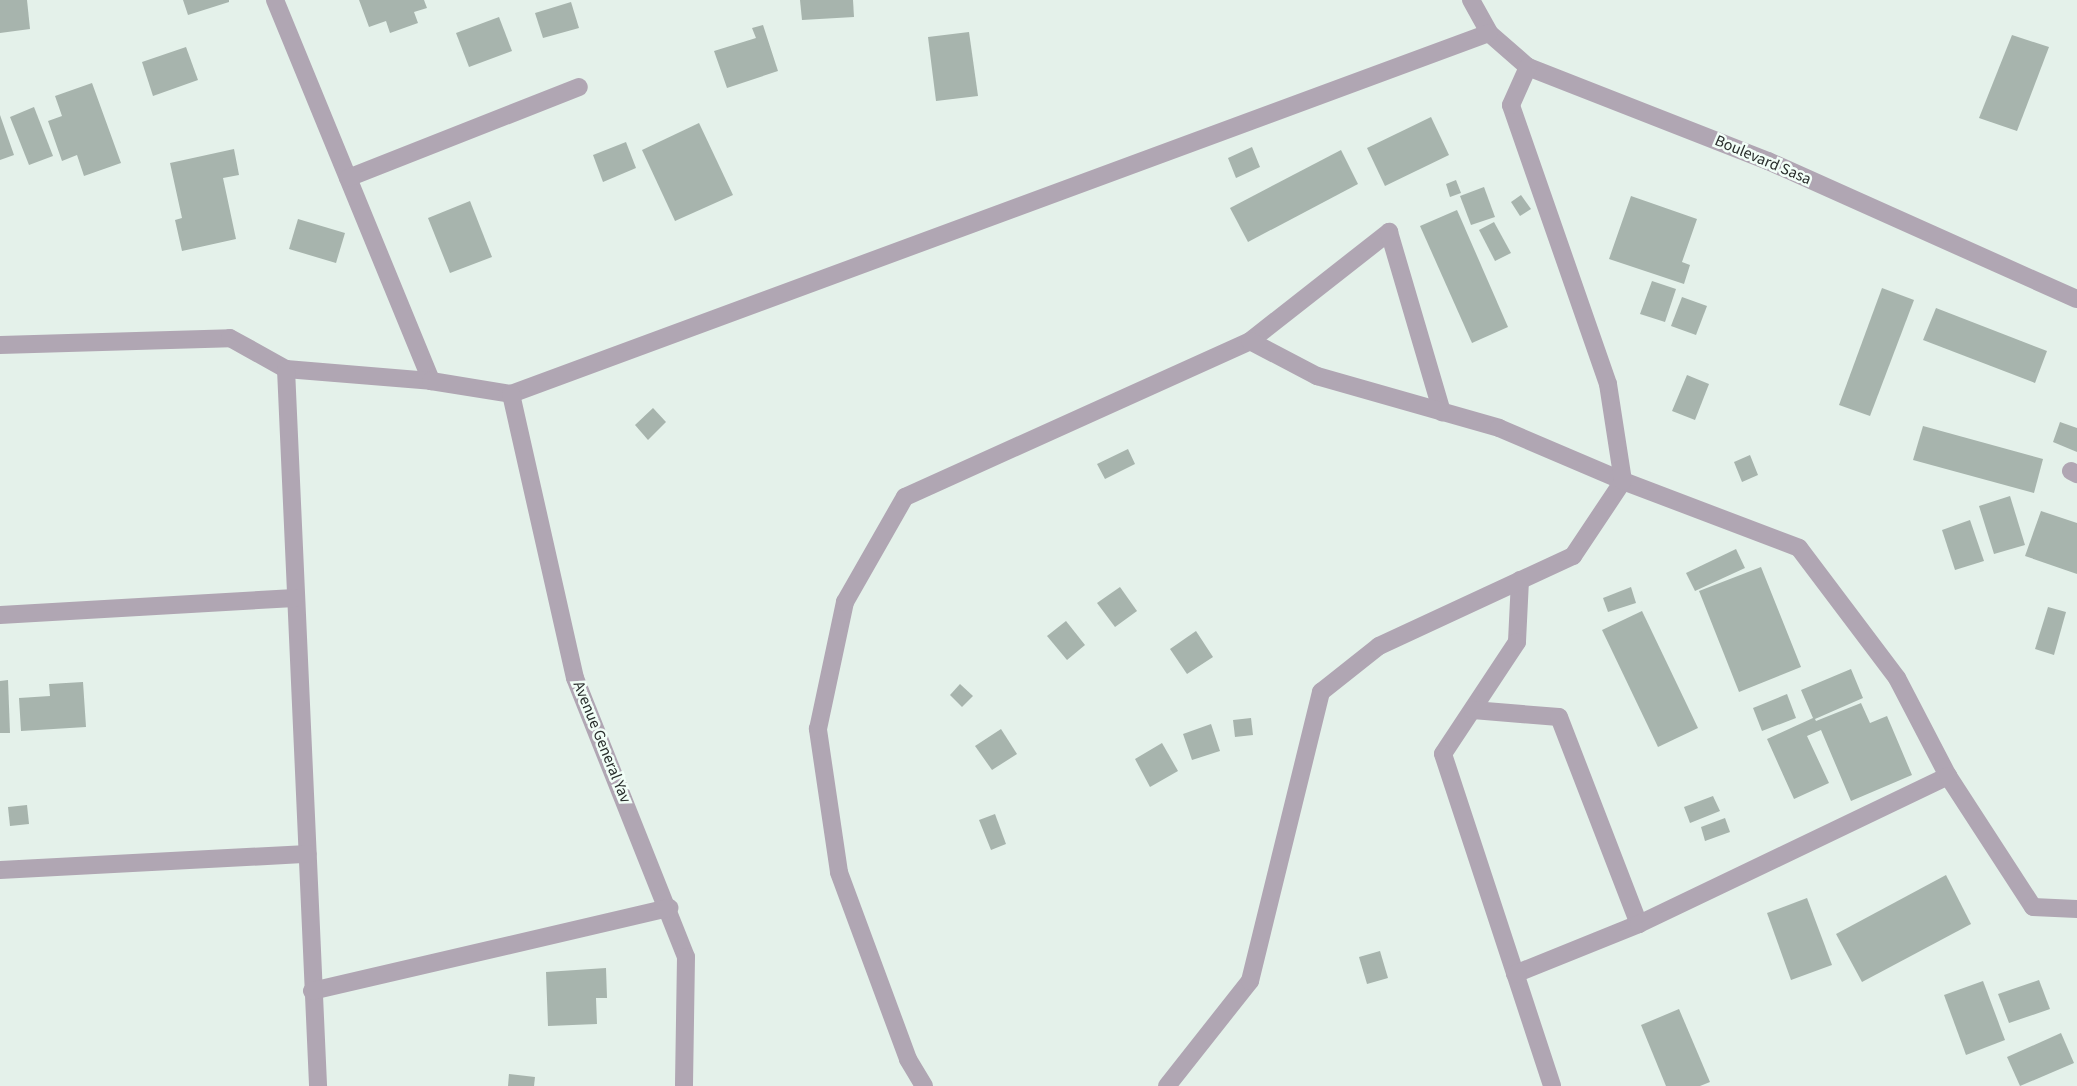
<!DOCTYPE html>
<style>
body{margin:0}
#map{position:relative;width:2077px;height:1086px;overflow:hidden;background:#e4f1ea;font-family:"Source Sans 3",sans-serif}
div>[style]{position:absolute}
.building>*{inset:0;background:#a7b4ad}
.minor>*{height:18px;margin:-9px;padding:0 9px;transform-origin:9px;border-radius:9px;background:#b0a6b3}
span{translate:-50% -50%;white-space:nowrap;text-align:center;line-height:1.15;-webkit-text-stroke:5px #f1fef7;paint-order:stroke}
.street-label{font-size:16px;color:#292e2c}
</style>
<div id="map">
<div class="building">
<div style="clip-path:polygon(0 0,27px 0,30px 29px,0 33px)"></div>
<div style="clip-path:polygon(183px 0,229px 0,229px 2px,188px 15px)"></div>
<div style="clip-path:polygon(359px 0,424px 0,427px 8px,414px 12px,418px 23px,390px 33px,386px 21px,369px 27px)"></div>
<div style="clip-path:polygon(800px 0,853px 0,854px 17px,802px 20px)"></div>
<div style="clip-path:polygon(571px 2px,579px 28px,543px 38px,535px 13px)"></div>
<div style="clip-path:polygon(499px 17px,512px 51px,469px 67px,456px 33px)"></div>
<div style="clip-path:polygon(763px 25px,778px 71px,727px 88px,714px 51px,756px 38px,752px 28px)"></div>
<div style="clip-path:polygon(969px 32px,978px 96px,936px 101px,928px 37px)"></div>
<div style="clip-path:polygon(2012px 35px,2049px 47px,2017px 131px,1979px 118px)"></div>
<div style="clip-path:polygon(186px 47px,198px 80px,153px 96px,142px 62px)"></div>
<div style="clip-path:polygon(92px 83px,121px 163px,84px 176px,77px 155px,62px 161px,48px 121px,62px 116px,55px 96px)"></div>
<div style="clip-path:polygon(34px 107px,53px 156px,29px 165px,10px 117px)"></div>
<div style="clip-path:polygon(0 115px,14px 155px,0 160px)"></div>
<div style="clip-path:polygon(1431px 117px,1449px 155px,1385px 186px,1367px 148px)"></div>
<div style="clip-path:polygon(699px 123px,733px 195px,675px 221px,642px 150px)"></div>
<div style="clip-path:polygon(626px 142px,636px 168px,603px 182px,593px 155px)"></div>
<div style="clip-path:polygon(1252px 147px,1260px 167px,1236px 178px,1228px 158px)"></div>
<div style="clip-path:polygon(234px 149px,239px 175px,223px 178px,236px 239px,182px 251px,175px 220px,182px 218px,170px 163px)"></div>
<div style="clip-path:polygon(1341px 150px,1358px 184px,1248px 242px,1230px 208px)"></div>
<div style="clip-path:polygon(1456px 180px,1461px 193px,1450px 197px,1446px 184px)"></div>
<div style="clip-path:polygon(1484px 187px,1495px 217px,1471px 225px,1460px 196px)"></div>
<div style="clip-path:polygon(1521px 195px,1531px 209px,1520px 216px,1511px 202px)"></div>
<div style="clip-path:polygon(1631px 196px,1697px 219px,1682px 262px,1690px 265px,1684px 284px,1609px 259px)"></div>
<div style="clip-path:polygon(470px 201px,492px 257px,450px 273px,428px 218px)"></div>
<div style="clip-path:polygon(1457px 210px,1508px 327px,1472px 343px,1420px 226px)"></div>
<div style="clip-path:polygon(298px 219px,345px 233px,336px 263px,289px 249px)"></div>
<div style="clip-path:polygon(1494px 222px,1511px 253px,1495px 261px,1479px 230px)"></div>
<div style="clip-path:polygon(1652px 281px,1676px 289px,1665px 322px,1640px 314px)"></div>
<div style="clip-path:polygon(1882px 288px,1914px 300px,1870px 416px,1839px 405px)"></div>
<div style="clip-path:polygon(1682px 297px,1707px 306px,1696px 335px,1671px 326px)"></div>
<div style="clip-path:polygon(1936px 308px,2047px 351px,2035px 383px,1923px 340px)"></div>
<div style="clip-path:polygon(1687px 375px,1709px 384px,1695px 420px,1672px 411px)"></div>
<div style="clip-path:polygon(653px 408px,666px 422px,648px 440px,635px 425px)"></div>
<div style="clip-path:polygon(2060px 422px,2077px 428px,2077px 452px,2053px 442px)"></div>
<div style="clip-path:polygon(1923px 426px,2043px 459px,2034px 493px,1913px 460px)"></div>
<div style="clip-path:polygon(1128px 449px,1135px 464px,1105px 479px,1097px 464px)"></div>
<div style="clip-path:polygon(1750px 455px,1758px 475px,1742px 482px,1734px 462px)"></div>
<div style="clip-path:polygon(2010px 496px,2025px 545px,1994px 554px,1979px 506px)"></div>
<div style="clip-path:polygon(2041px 511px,2077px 523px,2077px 574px,2025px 556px)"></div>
<div style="clip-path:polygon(1970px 520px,1984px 561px,1955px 570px,1942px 530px)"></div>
<div style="clip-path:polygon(1736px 549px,1745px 568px,1695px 591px,1686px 573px)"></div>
<div style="clip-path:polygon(1761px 567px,1801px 667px,1739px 692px,1699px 591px)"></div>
<div style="clip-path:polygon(1120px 587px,1137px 611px,1115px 627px,1097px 603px)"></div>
<div style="clip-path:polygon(1631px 587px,1636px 603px,1608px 612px,1603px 598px)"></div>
<div style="clip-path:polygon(2048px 607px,2066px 612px,2054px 655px,2035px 649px)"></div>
<div style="clip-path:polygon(1642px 611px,1698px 728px,1658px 747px,1602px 630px)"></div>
<div style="clip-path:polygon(1066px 621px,1085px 645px,1067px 660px,1047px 636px)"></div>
<div style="clip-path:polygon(1196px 631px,1213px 657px,1187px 674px,1170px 649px)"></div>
<div style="clip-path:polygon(1851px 669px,1863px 698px,1815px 719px,1816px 721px,1861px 703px,1870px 723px,1887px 716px,1912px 775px,1851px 801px,1821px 730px,1807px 736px,1829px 783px,1794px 799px,1767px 739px,1813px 718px,1801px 690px)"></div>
<div style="clip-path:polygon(8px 680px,10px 733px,0 733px,0 681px)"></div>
<div style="clip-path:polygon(83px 682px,86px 727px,21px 731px,19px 698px,50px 696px,49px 684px)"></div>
<div style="clip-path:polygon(960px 684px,973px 696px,962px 707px,950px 695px)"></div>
<div style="clip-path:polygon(1787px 694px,1796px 718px,1762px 731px,1753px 708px)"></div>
<div style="clip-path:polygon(1251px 718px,1253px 735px,1235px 737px,1233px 720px)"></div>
<div style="clip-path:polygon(1211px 724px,1220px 751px,1192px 760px,1183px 734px)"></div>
<div style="clip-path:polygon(1001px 729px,1017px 754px,992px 770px,975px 746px)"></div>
<div style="clip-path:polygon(1162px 743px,1178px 771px,1150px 787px,1135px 759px)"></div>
<div style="clip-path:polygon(1713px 796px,1720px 811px,1690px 823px,1684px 807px)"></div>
<div style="clip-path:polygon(27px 805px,29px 824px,10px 826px,8px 807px)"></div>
<div style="clip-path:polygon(995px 814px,1006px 844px,991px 850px,979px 820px)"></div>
<div style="clip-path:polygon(1725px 818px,1730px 832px,1705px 841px,1701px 827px)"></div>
<div style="clip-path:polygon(1946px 875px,1971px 924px,1862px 982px,1836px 934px)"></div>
<div style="clip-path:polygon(1807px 898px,1832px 965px,1791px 980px,1767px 913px)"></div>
<div style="clip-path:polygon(1380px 951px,1388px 978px,1367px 984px,1359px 957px)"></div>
<div style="clip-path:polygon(606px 968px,607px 998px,596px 998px,597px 1024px,548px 1026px,546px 972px)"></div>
<div style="clip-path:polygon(2039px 980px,2050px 1009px,2009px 1023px,1998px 994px)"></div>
<div style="clip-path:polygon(1983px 981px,2005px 1040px,1966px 1055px,1944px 995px)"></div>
<div style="clip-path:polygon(1679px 1009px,1710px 1082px,1700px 1086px,1666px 1086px,1641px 1025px)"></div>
<div style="clip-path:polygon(2061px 1033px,2074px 1063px,2020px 1086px,2007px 1057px)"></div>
<div style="clip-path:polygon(509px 1074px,535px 1077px,534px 1086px,508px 1086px)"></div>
</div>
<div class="minor">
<div style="left:275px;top:0;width:412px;rotate:67.7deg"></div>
<div style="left:1471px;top:0;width:38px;rotate:61deg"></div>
<div style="left:1489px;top:33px;width:52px;rotate:41.1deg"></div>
<div style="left:1528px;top:67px;width:258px;rotate:21.4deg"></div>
<div style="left:1768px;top:161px;width:338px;rotate:24.1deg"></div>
<div style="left:348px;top:178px;width:248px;rotate:-21.5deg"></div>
<div style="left:1250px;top:341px;width:177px;rotate:-38.1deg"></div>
<div style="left:1389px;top:232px;width:188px;rotate:73.6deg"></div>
<div style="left:0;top:345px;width:230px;rotate:-1.7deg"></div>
<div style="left:230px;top:338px;width:64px;rotate:29deg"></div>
<div style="left:286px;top:369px;width:145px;rotate:4.7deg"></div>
<div style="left:431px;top:381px;width:81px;rotate:9.2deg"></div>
<div style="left:511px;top:394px;width:1042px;rotate:-20.26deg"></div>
<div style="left:286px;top:369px;width:718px;rotate:87.44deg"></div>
<div style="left:511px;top:394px;width:291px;rotate:77.3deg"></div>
<div style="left:575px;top:678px;width:300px;rotate:68.3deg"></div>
<div style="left:686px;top:957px;width:129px;rotate:90.9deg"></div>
<div style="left:2071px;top:471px;width:7px;rotate:27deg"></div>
<div style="left:1520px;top:580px;width:62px;rotate:92.8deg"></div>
<div style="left:1517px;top:642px;width:134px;rotate:123.5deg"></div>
<div style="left:1443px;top:754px;width:349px;rotate:71.8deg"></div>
<div style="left:0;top:615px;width:295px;rotate:-3.3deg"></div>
<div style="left:1473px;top:710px;width:86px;rotate:4.7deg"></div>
<div style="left:1559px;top:717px;width:222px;rotate:68.9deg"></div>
<div style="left:0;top:870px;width:308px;rotate:-3deg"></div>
<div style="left:1515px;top:974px;width:134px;rotate:-22deg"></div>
<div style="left:1639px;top:924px;width:343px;rotate:-25.6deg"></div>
<div style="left:312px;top:991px;width:367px;rotate:-13.1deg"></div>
<div style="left:924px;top:1086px;width:31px;rotate:-121deg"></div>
<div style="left:908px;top:1059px;width:199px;rotate:-110.3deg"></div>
<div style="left:839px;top:872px;width:145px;rotate:-98.4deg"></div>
<div style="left:818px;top:729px;width:130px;rotate:-78deg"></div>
<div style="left:845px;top:602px;width:121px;rotate:-60.3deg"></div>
<div style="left:905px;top:497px;width:379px;rotate:-24.3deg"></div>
<div style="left:1250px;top:341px;width:76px;rotate:27.6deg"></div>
<div style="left:1317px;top:376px;width:189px;rotate:15.9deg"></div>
<div style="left:1499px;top:428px;width:135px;rotate:23.1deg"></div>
<div style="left:1623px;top:481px;width:188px;rotate:20.8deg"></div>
<div style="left:1799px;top:548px;width:163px;rotate:53deg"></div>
<div style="left:1897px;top:678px;width:110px;rotate:62.5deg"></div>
<div style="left:1948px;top:776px;width:156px;rotate:57deg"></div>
<div style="left:2033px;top:907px;width:44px;rotate:2.6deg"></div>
<div style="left:1167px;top:1086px;width:134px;rotate:-51.7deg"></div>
<div style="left:1250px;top:981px;width:298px;rotate:-76.2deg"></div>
<div style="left:1321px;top:692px;width:74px;rotate:-38.4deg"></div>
<div style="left:1379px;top:646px;width:214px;rotate:-24.9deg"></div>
<div style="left:1573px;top:556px;width:90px;rotate:-56.3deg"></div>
<div style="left:1623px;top:481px;width:98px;rotate:-98.8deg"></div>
<div style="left:1608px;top:384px;width:295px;rotate:-109.2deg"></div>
<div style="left:1511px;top:105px;width:42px;rotate:-65.9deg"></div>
</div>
<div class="street-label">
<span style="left:1763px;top:160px;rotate:23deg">Boulevard Sasa</span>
<span style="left:602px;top:742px;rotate:68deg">Avenue General Yav</span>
</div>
</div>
